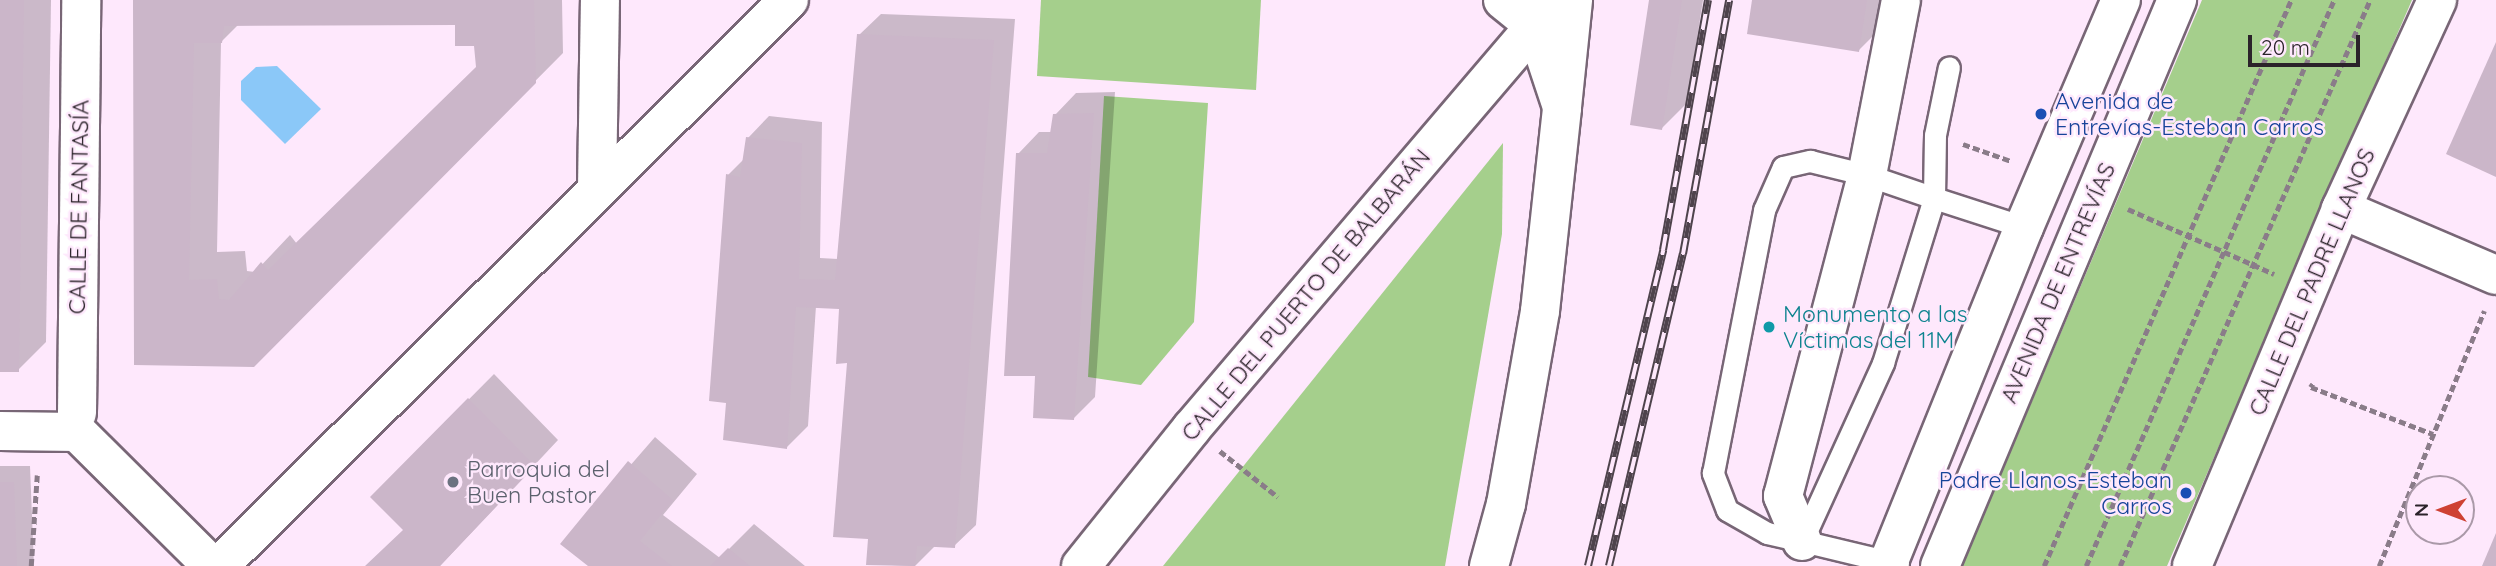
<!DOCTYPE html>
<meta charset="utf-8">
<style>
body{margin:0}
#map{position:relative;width:2496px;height:566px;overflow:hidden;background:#fee8fc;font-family:Quicksand,sans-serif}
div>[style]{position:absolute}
.green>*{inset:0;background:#a5cf8c}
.water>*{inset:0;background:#8bc8f8}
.shadow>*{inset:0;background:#0003}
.building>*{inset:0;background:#cbb6c9}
.path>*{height:4.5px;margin-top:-2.25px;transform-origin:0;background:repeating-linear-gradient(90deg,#8a7c89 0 7px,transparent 0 10.5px)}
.roads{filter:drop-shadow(2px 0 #786676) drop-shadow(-2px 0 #786676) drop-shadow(0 2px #786676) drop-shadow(0 -2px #786676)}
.lane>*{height:21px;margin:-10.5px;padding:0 10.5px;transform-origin:10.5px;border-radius:10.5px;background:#fff}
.street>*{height:38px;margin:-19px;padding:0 19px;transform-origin:19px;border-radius:19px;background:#fff}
.secondary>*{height:38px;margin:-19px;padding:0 19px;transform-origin:19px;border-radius:19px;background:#fff}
.primary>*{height:38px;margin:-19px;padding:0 19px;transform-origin:19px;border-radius:19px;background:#fff}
.rail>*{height:8px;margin-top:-4px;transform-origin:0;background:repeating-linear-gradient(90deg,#fee8fc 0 16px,#4e434c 0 32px);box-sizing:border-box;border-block:2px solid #4e434c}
.dots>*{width:19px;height:19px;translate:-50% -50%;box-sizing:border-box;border:4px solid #fee8fc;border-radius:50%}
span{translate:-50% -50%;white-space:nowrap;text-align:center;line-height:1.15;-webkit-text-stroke:5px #fee8fc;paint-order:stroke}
.transit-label{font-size:23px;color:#164399}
.left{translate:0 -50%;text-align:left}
.right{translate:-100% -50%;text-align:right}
.street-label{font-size:23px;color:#2b232a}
.culture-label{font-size:23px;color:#0d838f}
.worship-label{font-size:23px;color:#5b616d}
.north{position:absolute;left:2405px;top:475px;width:70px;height:70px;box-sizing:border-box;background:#fee8fc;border:2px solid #aa99a8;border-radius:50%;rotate:270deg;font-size:19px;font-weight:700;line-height:28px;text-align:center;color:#2b232a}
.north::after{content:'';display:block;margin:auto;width:24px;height:32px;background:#ce4133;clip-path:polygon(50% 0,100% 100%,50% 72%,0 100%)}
.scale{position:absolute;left:2248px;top:35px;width:112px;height:32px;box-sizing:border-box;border:4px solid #2b232a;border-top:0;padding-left:9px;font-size:21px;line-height:24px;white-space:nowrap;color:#2b232a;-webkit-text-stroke:5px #fee8fc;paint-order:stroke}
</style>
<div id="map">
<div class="green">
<div style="clip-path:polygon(1041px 0,1261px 0,1256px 90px,1037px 76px)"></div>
<div style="clip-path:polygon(2202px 0,2412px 0,2167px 566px,1962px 566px)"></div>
<div style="clip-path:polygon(1104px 96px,1208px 103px,1194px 322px,1141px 385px,1088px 377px)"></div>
<div style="clip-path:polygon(1503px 143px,1502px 234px,1445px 566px,1163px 566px)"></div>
</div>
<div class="water">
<div style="clip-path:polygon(277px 66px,321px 109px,285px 144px,241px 100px,241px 81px,256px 67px)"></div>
</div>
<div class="shadow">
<div style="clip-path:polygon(0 0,51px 0,46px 342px,18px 370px,0 370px)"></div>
<div style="clip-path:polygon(evenodd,134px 0,562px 0,563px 53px,254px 365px,135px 363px,134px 0,457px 24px,475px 45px,478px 67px,297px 244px,290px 235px,255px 272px,247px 271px,245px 251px,217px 252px,221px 42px,238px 25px,457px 24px)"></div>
<div style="clip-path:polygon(1651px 0,1703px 0,1687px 103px,1662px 128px)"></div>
<div style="clip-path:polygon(1754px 0,1887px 0,1884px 25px,1859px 50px)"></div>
<div style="clip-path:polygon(881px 14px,1015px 19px,976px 525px,954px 546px,936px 545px,915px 566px,868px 564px,870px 537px,841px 308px,816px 306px,808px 426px,787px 447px,728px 402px,728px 175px,745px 158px,748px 138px,769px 116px,822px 122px,820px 258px,838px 259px,859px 35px)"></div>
<div style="clip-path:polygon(1115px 92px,1095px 397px,1074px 418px,1037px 375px,1018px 154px,1039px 132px,1052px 132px,1055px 115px,1076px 93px)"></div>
<div style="clip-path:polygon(494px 374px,558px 440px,440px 566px,367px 566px,404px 530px,372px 497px)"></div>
<div style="clip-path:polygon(655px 437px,697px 474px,663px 515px,720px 558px,754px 524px,805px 566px,591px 566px,562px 544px)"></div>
<div style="clip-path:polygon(0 466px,30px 466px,34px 566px,0 566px)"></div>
</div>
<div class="building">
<div style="clip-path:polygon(0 0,24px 0,19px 372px,0 372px)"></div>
<div style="clip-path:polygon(evenodd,133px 0,534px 0,536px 83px,254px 367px,134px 365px,133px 0,455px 25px,455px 46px,474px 46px,476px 67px,268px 270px,261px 262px,229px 300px,219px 299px,217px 279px,189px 280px,194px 43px,222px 43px,224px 26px,455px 25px)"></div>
<div style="clip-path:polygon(1649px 0,1682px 0,1662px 130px,1630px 125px)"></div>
<div style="clip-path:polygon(1752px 0,1867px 0,1859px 52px,1747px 34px)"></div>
<div style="clip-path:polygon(857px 34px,994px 40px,955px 548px,917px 546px,915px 566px,866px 565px,868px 539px,833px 537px,847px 363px,836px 364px,839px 309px,796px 307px,787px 449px,723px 440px,726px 403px,709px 401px,726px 174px,740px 177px,746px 137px,802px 143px,799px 279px,835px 280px)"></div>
<div style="clip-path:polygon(2496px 42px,2496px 177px,2446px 154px)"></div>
<div style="clip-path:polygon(1094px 113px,1074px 420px,1033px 418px,1035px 376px,1004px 376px,1016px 153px,1047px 153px,1053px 114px)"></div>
<div style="clip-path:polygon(468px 398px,535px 466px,440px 566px,365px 566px,403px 530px,370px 497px)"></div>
<div style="clip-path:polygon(628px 461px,673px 500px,640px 541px,672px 566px,588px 566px,560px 544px)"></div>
<div style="clip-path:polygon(0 482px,14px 482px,17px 566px,0 566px)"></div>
<div style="clip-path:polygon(2496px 533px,2496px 566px,2482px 566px)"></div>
<div style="clip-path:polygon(728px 548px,750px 566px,710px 566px)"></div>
</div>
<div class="path">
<div style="left:1963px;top:144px;width:51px;rotate:19.5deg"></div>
<div style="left:2128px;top:209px;width:160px;rotate:24deg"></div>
<div style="left:2313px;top:384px;width:4px;rotate:124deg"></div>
<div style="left:2311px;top:387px;width:131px;rotate:21.1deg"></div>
<div style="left:1220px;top:451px;width:74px;rotate:38.4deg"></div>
<div style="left:31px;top:566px;width:91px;rotate:-86.2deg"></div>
<div style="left:2044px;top:566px;width:618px;rotate:-66.42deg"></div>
<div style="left:2086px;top:566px;width:618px;rotate:-66.34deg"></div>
<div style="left:2120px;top:566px;width:619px;rotate:-66.17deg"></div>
<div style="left:2379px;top:566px;width:276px;rotate:-67.6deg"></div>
</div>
<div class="roads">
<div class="lane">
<div style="left:1802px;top:541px;width:36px;rotate:-167deg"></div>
<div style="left:1767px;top:533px;width:46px;rotate:-150.1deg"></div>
<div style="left:1727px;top:510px;width:40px;rotate:-111deg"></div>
<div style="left:1713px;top:473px;width:268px;rotate:-79deg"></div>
<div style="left:1764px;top:210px;width:47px;rotate:-66.2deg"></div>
<div style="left:1783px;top:167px;width:28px;rotate:-13deg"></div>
<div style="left:1810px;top:161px;width:59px;rotate:13.8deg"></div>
<div style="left:1867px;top:175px;width:71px;rotate:18.9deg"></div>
<div style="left:1934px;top:198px;width:63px;rotate:-89.1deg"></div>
<div style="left:1935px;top:135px;width:69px;rotate:-78.4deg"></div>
<div style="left:1898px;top:564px;width:99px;rotate:-166.5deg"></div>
<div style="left:1802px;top:541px;width:196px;rotate:-65.5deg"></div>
<div style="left:1883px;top:363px;width:173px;rotate:-72.8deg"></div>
<div style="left:1934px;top:198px;width:95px;rotate:17.9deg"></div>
</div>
<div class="street">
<div style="left:1503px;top:0;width:41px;rotate:39.1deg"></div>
<div style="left:1562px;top:107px;width:108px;rotate:-84.1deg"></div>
<div style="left:597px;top:188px;width:188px;rotate:-89.1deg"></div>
<div style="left:2341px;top:209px;width:168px;rotate:23.1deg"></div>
<div style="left:77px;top:413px;width:413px;rotate:-89.4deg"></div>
<div style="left:0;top:431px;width:77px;rotate:0.7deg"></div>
<div style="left:77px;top:432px;width:190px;rotate:44.8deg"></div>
<div style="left:1802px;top:541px;width:49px;rotate:-112.9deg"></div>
<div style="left:1783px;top:496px;width:332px;rotate:-75.3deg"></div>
<div style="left:1867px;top:175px;width:178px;rotate:-79deg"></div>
<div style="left:219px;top:566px;width:803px;rotate:-44.8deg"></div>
<div style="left:1081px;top:566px;width:176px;rotate:-51.2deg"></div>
<div style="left:1191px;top:429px;width:530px;rotate:-49.52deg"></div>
<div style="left:1535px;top:26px;width:26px;rotate:-83deg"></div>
<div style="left:2192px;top:566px;width:387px;rotate:-67.3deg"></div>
<div style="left:2341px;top:209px;width:230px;rotate:-65.3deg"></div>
</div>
<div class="secondary">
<div style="left:1489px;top:566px;width:64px;rotate:-74.7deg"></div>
<div style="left:1506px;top:504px;width:196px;rotate:-80deg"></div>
<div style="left:1540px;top:311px;width:205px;rotate:-83.8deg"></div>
<div style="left:1562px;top:107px;width:85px;rotate:-108.4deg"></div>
</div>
<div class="primary">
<div style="left:1887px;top:566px;width:366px;rotate:-68deg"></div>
<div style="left:2024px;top:227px;width:247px;rotate:-66.9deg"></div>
<div style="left:1940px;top:566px;width:614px;rotate:-67.28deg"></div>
</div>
</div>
<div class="rail">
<div style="left:1588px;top:566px;width:325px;rotate:-76.6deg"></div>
<div style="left:1663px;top:250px;width:254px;rotate:-79.8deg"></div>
<div style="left:1609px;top:566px;width:321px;rotate:-76.7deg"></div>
<div style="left:1683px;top:254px;width:258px;rotate:-79.7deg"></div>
</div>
<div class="dots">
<div style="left:2041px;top:114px;background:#1a4fb4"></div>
<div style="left:1769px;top:327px;background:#0f9aa8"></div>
<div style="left:453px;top:482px;background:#6b7280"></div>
<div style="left:2186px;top:493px;background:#1a4fb4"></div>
</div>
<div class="transit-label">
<span class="left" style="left:2055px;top:114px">Avenida de<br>Entrevías-Esteban Carros</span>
<span class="right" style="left:2172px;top:493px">Padre Llanos-Esteban<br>Carros</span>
</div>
<div class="street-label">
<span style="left:79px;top:207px;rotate:-89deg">CALLE DE FANTASÍA</span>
<span style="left:2312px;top:282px;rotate:-67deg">CALLE DEL PADRE LLANOS</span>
<span style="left:2058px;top:283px;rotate:-67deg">AVENIDA DE ENTREVÍAS</span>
<span style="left:1306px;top:295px;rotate:-50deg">CALLE DEL PUERTO DE BALBARÁN</span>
</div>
<div class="culture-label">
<span class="left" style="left:1783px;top:327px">Monumento a las<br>Víctimas del 11M</span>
</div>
<div class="worship-label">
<span class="left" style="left:467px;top:482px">Parroquia del<br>Buen Pastor</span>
</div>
<div class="north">N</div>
<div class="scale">20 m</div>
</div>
